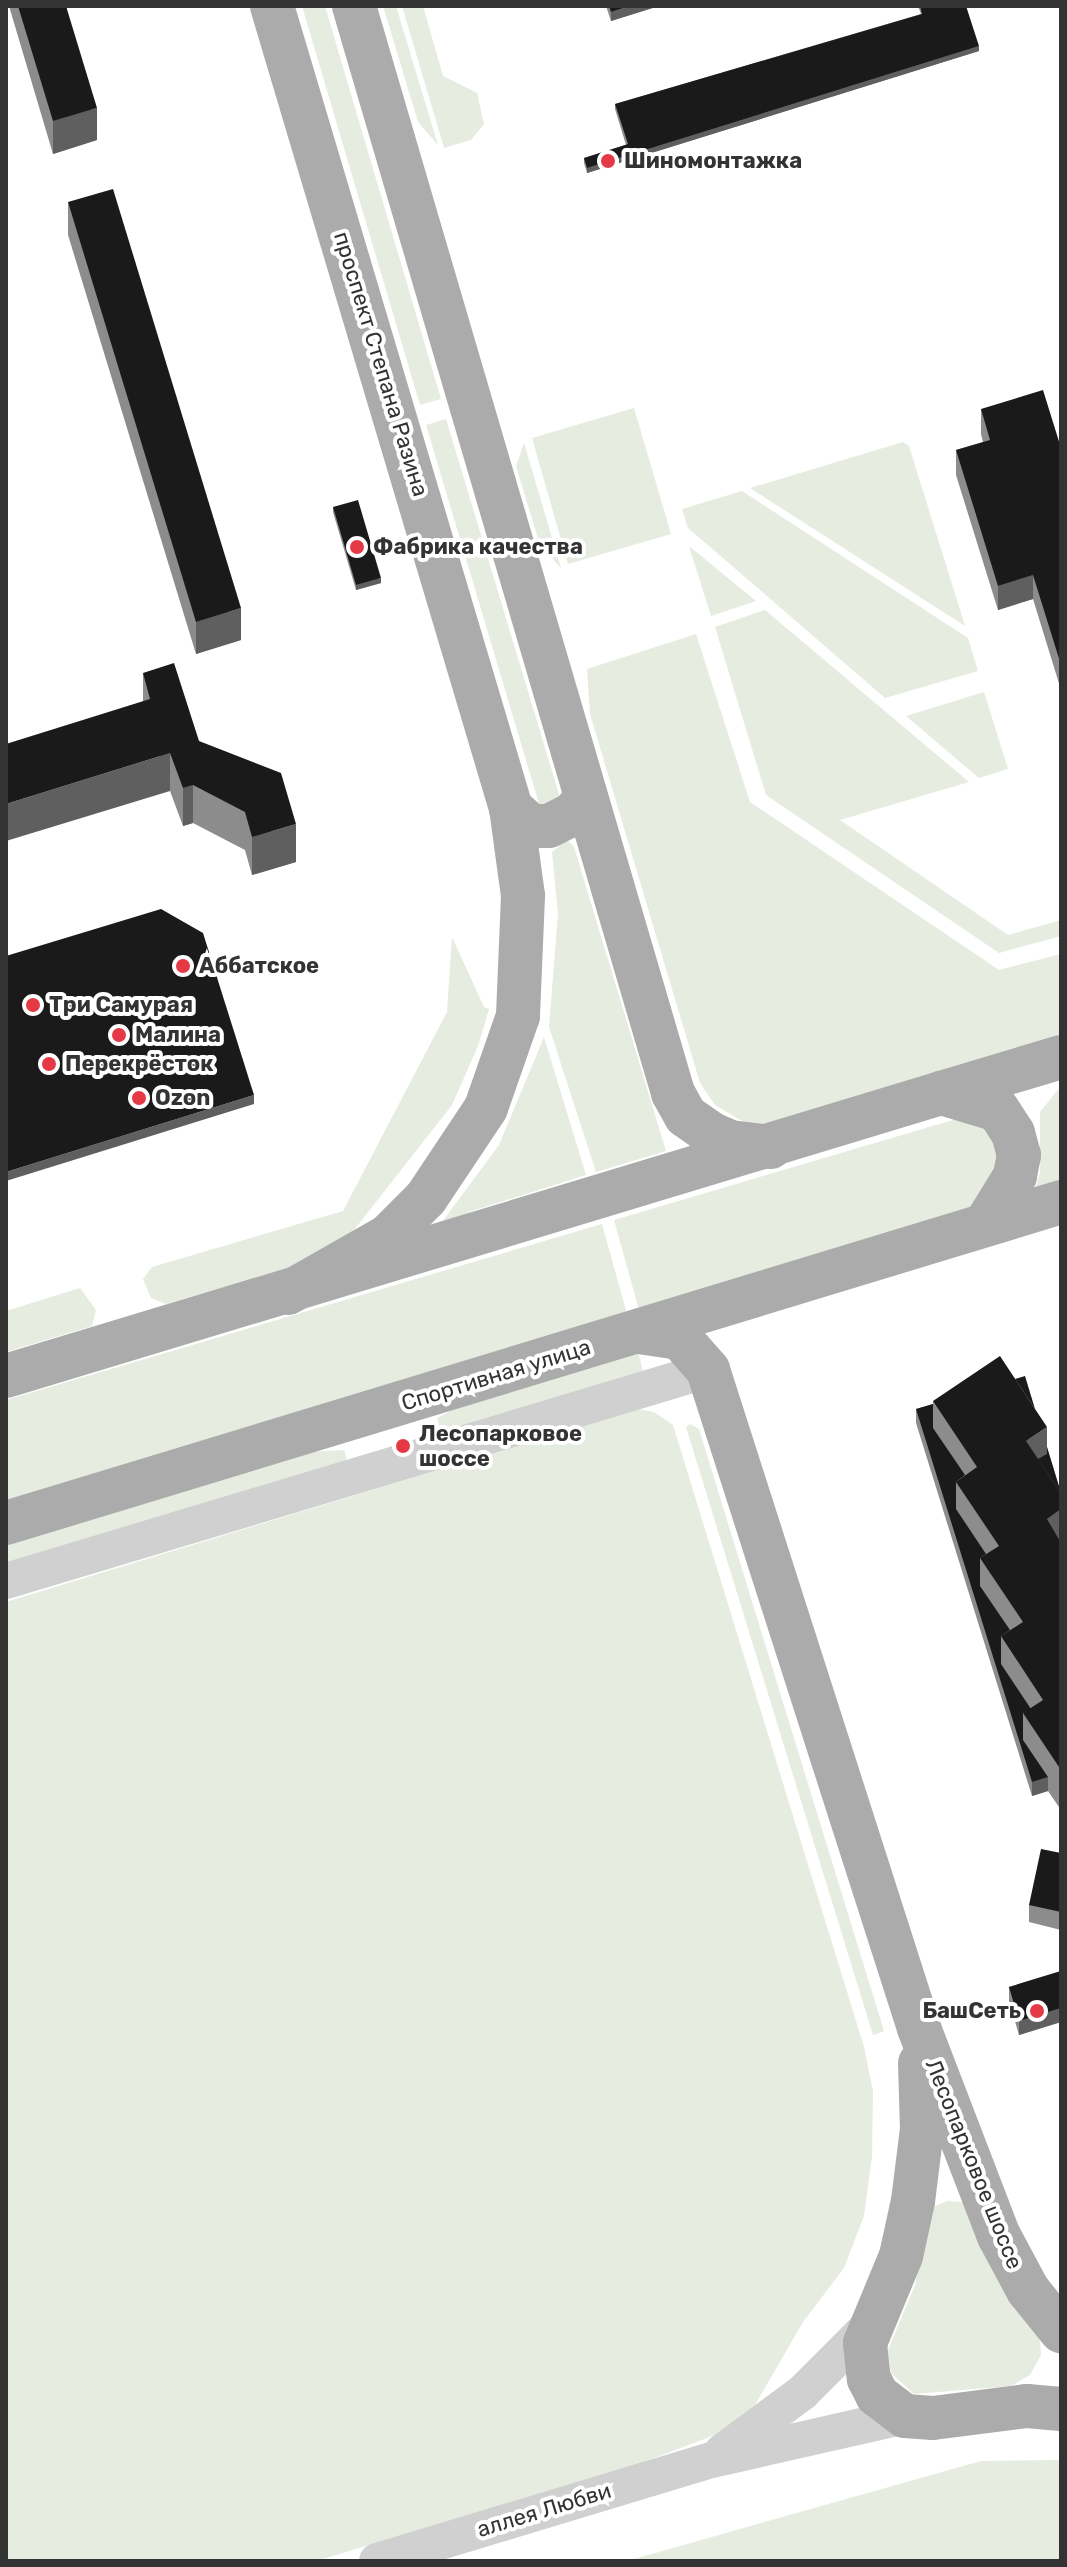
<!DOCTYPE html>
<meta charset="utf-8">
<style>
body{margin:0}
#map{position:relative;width:1067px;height:2567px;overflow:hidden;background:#fff;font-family:Rubik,sans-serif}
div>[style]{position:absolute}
.green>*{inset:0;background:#e6ecdf}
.minor>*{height:36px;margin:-18px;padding:0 18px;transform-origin:18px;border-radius:18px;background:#d0d0d0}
.major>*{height:44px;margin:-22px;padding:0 22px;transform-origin:22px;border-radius:22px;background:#ababab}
.wall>*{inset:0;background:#8c8c8c}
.shaded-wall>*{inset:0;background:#5f5f5f}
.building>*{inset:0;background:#1a1a1a}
.dots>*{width:22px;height:22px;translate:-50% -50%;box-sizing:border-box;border:4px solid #fff;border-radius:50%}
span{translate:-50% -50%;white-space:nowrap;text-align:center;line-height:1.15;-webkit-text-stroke:8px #fff;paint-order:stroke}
.poi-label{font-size:22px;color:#333;font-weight:700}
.left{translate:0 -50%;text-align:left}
.right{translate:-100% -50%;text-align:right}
.street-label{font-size:22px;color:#333}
.frame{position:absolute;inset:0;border:8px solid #333;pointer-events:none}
</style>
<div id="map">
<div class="green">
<div style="clip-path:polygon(302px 6px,325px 6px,441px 399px,420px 405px)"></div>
<div style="clip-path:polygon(383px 6px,396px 6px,438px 145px,418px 122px)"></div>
<div style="clip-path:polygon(402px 6px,423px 6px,443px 76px,477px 93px,484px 124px,471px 140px,444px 148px)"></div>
<div style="clip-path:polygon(634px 408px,671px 534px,568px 564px,532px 438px)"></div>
<div style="clip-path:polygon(446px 419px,561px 801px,540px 807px,426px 425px)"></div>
<div style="clip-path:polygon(903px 442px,909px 446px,965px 626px,750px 488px)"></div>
<div style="clip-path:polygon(524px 443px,561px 568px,540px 545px,516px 466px)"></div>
<div style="clip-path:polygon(742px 491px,968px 638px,978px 671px,885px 698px,688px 528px,682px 509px)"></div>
<div style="clip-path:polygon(689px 546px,756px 601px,711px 616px)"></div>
<div style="clip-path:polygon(765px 610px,969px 782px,840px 820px,1008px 935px,1061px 920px,1061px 936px,999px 953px,766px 795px,715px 627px)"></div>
<div style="clip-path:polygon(696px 634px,750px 802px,999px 970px,1061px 954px,1061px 1037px,769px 1125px,749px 1125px,715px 1105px,700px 1083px,590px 714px,587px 669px)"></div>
<div style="clip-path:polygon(984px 692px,1008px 769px,979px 778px,906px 716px)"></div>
<div style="clip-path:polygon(567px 840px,574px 847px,666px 1151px,596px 1172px,549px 1027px,558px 914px,552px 852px)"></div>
<div style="clip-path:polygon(452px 937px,484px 1007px,489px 1009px,478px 1046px,452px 1105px,347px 1239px,315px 1260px,166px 1304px,151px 1298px,143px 1279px,152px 1267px,343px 1211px,447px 1012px)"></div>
<div style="clip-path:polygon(544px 1037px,586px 1175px,469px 1212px,470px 1219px,436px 1230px,499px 1145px)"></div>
<div style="clip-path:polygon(1061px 1086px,1061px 1184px,1034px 1192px,1040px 1173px,1040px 1112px)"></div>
<div style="clip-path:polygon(953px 1120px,980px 1125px,992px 1133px,1004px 1157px,977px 1208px,639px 1310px,614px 1220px)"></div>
<div style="clip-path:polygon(602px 1224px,627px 1314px,6px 1504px,6px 1400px)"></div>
<div style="clip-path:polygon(80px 1288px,96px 1310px,92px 1326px,6px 1352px,6px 1311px)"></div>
<div style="clip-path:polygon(638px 1352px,646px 1382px,444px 1441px,437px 1418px,468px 1402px)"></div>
<div style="clip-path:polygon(637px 1409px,654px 1412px,673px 1425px,864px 2047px,873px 2091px,872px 2157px,864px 2216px,844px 2268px,803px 2322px,744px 2424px,641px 2463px,316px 2561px,6px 2561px,6px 1602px)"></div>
<div style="clip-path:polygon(690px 1424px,699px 1429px,884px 2031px,873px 2035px,686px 1427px)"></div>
<div style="clip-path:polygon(344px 1450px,350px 1470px,6px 1574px,6px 1542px,305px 1452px)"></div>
<div style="clip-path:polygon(947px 2201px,963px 2202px,1040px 2340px,1041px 2355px,1030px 2375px,1011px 2386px,914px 2394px,891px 2373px,888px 2350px,915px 2285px,930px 2208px)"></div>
<div style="clip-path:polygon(1061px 2460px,1061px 2561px,627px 2561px,981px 2461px)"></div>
</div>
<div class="minor">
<div style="left:6px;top:1581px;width:733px;rotate:-16.73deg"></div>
<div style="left:722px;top:2452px;width:101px;rotate:-36.5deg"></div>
<div style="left:803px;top:2392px;width:95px;rotate:-45deg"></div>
<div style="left:377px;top:2561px;width:350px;rotate:-16.8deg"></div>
<div style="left:712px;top:2460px;width:198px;rotate:-12.8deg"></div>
</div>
<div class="major">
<div style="left:272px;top:6px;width:837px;rotate:73.41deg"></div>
<div style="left:511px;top:808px;width:89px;rotate:82.2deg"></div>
<div style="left:523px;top:896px;width:120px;rotate:92.4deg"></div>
<div style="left:518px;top:1016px;width:97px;rotate:109.2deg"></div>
<div style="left:486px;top:1108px;width:108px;rotate:123.7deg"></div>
<div style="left:426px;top:1198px;width:54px;rotate:135deg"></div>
<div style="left:388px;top:1236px;width:115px;rotate:150.3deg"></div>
<div style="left:354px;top:6px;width:1133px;rotate:73.64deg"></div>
<div style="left:673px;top:1093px;width:26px;rotate:61deg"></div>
<div style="left:686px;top:1116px;width:29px;rotate:35deg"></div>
<div style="left:710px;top:1133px;width:22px;rotate:24deg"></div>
<div style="left:730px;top:1142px;width:41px;rotate:7deg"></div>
<div style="left:511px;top:808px;width:27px;rotate:42deg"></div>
<div style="left:531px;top:826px;width:18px"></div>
<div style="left:549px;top:826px;width:28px;rotate:-27deg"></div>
<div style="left:574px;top:813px;width:15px;rotate:-53deg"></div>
<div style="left:941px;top:1093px;width:125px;rotate:-16.7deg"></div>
<div style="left:639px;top:1332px;width:41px;rotate:8.3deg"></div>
<div style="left:680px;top:1338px;width:43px;rotate:48.8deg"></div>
<div style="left:708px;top:1370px;width:691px;rotate:72.22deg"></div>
<div style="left:919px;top:2028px;width:223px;rotate:69deg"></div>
<div style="left:999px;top:2236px;width:61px;rotate:61.8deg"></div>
<div style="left:1028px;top:2290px;width:53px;rotate:51.2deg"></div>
<div style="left:6px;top:1376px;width:977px;rotate:-16.84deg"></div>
<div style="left:941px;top:1093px;width:59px;rotate:16.6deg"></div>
<div style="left:998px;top:1110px;width:27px;rotate:57deg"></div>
<div style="left:1013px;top:1133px;width:23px;rotate:75deg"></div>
<div style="left:1019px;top:1155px;width:21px;rotate:101deg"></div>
<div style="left:1015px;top:1176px;width:57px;rotate:121.5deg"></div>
<div style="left:6px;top:1523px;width:1103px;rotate:-16.92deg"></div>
<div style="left:920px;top:2063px;width:66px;rotate:88.3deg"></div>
<div style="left:922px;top:2129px;width:73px;rotate:97.1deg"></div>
<div style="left:913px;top:2201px;width:56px;rotate:102.3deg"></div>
<div style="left:901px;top:2256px;width:94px;rotate:112.5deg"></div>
<div style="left:865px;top:2343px;width:36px;rotate:84deg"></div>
<div style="left:869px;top:2379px;width:18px;rotate:63deg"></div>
<div style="left:877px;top:2395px;width:35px;rotate:37deg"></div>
<div style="left:905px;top:2416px;width:28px;rotate:4deg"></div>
<div style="left:933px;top:2418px;width:95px;rotate:-7.3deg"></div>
<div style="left:1027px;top:2406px;width:34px;rotate:5deg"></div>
</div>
<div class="wall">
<div style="clip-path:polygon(9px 6px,66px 6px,97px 140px,53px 154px)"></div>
<div style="clip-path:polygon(606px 6px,659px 6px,611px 21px)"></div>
<div style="clip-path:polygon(918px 6px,966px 6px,979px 51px,587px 173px,584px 163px,584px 158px,626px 145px,615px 109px,615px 104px,921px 14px)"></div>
<div style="clip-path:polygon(68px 202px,241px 640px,196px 654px,68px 235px)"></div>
<div style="clip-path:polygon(981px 409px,1061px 448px,1061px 690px,1033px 599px,998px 610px,956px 475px,956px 450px,983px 442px,981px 434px)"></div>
<div style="clip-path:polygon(333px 507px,381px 583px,356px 590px,333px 512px)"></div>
<div style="clip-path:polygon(143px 673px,199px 741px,296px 862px,252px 875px,245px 850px,193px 823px,183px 826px,170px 791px,143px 701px)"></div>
<div style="clip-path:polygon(933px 1401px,1047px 1447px,1061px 1493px,1061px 1810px,1048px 1791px,1032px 1796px,916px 1423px,916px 1409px,933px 1404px)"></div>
<div style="clip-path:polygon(1061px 1853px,1061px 1930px,1029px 1922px,1029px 1905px)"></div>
<div style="clip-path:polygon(1061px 1971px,1061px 2022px,1019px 2035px,1009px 2001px,1009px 1987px)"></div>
</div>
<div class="shaded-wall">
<div style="clip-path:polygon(629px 6px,659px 6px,611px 21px,611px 12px)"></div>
<div style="clip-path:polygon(979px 46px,979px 51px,587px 173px,587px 168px)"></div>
<div style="clip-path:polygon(97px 108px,97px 140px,53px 154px,53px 121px)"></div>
<div style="clip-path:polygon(1033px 575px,1033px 599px,998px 610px,998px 586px)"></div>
<div style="clip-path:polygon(381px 578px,381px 583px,356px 590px,356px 585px)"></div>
<div style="clip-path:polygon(241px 608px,241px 640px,196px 654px,196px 622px)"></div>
<div style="clip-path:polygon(170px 753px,170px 791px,6px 841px,6px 804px)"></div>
<div style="clip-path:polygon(193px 785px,193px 823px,183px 826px,183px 788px)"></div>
<div style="clip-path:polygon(296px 824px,296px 862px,252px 875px,252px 837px)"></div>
<div style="clip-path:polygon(254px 1095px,254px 1104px,6px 1181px,6px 1172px)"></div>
<div style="clip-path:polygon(1047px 1427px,1047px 1467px,1032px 1477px,1026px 1441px)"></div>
<div style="clip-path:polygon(1061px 1509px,1061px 1550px,1047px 1519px)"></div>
<div style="clip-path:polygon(1048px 1777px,1048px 1791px,1032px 1796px,1032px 1782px)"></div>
<div style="clip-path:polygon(1061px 2008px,1061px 2022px,1019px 2035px,1019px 2021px)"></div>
</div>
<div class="building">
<div style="clip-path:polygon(18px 6px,66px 6px,97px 108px,53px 121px)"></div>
<div style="clip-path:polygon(609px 6px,629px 6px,611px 12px)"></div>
<div style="clip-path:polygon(920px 6px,966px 6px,979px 46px,587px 168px,584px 158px,628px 144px,615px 104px,922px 14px)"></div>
<div style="clip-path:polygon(113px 189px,241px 608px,196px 622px,68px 202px)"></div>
<div style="clip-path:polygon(1043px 390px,1061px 448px,1061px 665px,1033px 575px,998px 586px,956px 450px,990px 440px,981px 409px)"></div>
<div style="clip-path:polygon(358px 500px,381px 578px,356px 585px,333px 507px)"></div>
<div style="clip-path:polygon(174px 663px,199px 741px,281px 773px,296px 824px,252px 837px,245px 812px,193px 785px,183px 788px,170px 753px,6px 804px,6px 744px,150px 699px,143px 673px)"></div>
<div style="clip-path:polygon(161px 909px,203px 933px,254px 1095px,6px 1172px,6px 956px)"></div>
<div style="clip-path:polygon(1000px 1356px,1047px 1427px,1026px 1441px,1061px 1493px,1061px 1509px,1047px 1519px,1061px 1543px,1061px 1770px,1023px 1713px,1043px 1700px,1001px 1636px,1023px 1622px,980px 1558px,999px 1546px,956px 1482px,977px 1467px,933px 1401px)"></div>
<div style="clip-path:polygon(1025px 1376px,1035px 1409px,1015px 1379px)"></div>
<div style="clip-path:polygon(933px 1404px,933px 1428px,965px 1475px,956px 1482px,956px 1509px,986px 1554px,980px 1558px,980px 1586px,1010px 1630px,1001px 1636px,1001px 1664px,1031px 1709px,1023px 1713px,1023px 1740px,1048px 1777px,1032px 1782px,916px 1409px)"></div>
<div style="clip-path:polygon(1047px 1447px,1061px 1493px,1038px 1459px,1047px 1454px)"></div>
<div style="clip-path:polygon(1041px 1849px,1061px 1853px,1061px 1912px,1029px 1905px)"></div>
<div style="clip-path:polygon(1061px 1971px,1061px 2008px,1019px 2021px,1009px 1987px)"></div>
</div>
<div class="dots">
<div style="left:608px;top:161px;background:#e63946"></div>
<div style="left:357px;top:547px;background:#e63946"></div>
<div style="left:183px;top:966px;background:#e63946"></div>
<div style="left:33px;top:1005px;background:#e63946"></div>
<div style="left:119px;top:1035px;background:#e63946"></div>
<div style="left:49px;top:1064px;background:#e63946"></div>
<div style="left:139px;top:1098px;background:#e63946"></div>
<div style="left:403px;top:1446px;background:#e63946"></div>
<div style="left:1037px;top:2011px;background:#e63946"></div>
</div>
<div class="poi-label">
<span class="left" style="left:624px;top:161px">Шиномонтажка</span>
<span class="left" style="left:373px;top:547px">Фабрика качества</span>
<span class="left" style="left:199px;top:966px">Аббатское</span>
<span class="left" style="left:49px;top:1005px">Три Самурая</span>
<span class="left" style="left:135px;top:1035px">Малина</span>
<span class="left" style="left:65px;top:1064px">Перекрёсток</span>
<span class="left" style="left:155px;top:1098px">Ozon</span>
<span class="left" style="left:419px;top:1446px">Лесопарковое<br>шоссе</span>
<span class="right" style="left:1021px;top:2011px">БашСеть</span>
</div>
<div class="street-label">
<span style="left:381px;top:364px;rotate:73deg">проспект Степана Разина</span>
<span style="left:496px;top:1375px;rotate:-17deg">Спортивная улица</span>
<span style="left:974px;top:2164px;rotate:68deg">Лесопарковое шоссе</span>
<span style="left:544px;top:2510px;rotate:-17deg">аллея Любви</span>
</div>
<div class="frame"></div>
</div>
